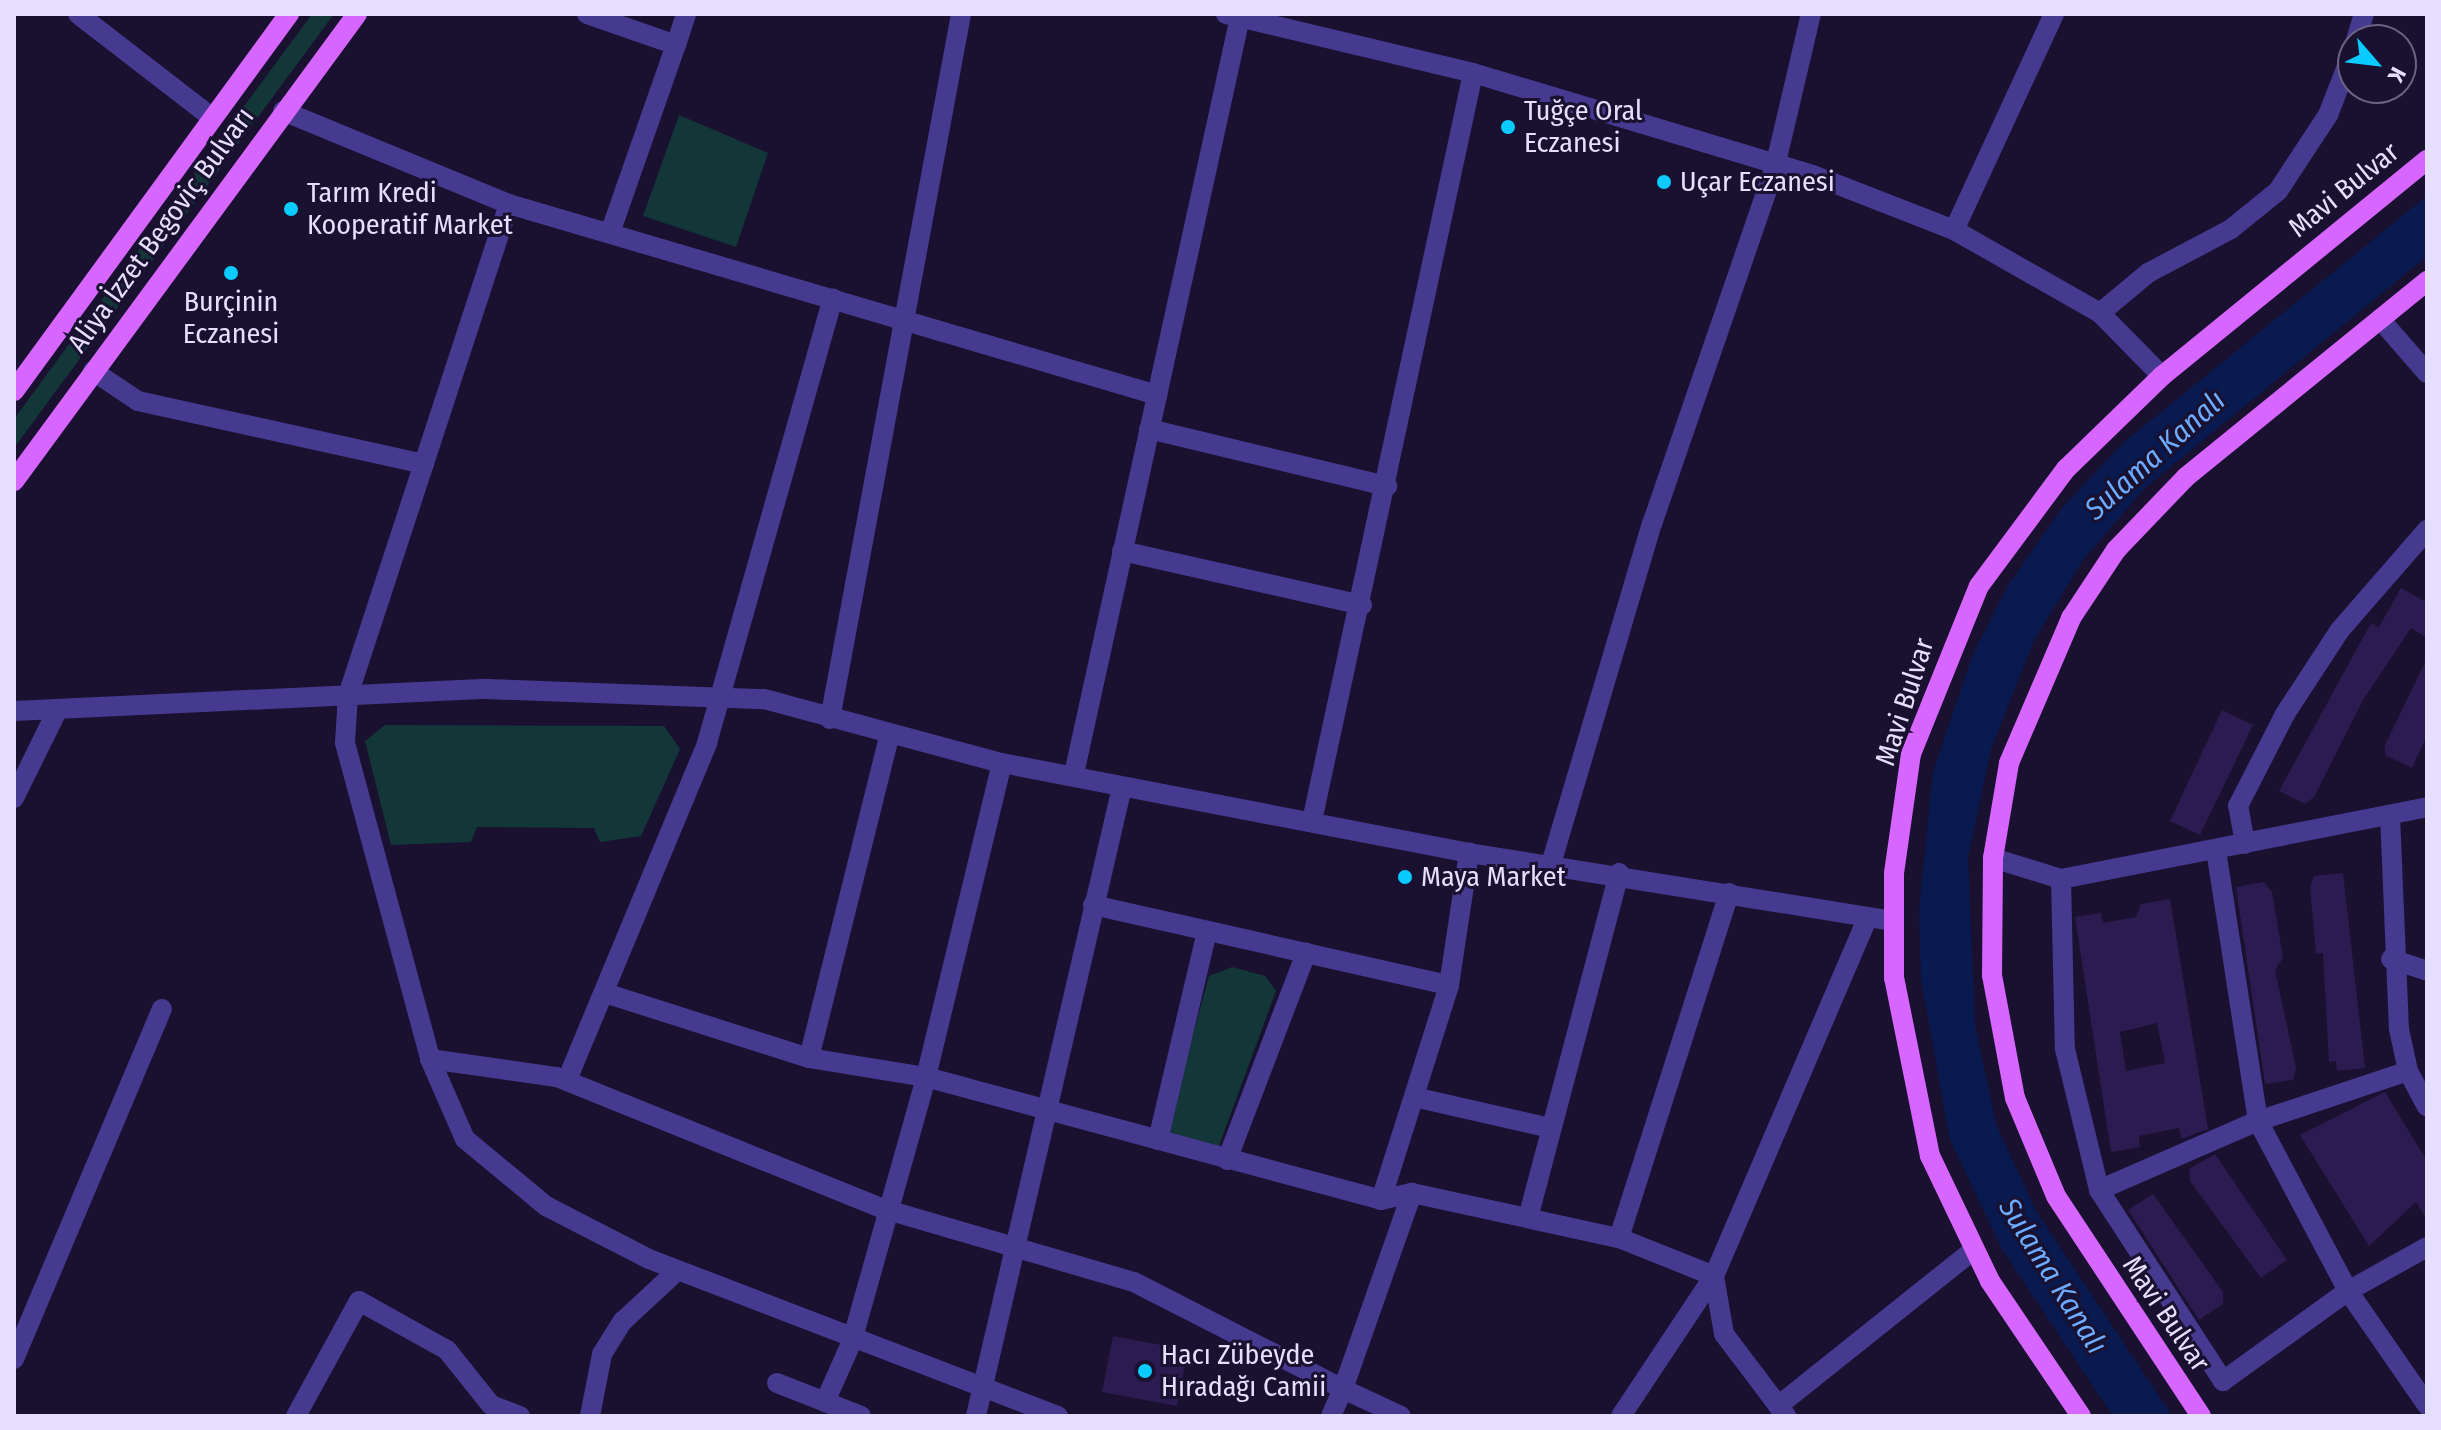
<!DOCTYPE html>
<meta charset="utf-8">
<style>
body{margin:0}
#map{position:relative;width:2441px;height:1430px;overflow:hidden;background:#19112f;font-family:"Fira Sans Condensed",sans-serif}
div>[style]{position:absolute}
.green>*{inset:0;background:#133639}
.water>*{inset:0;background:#081a50}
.building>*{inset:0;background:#2c1b51}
.minor>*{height:20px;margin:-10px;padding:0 10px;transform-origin:10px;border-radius:10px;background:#463990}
.major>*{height:20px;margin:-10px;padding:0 10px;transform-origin:10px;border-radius:10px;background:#d765ff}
.dots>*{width:22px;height:22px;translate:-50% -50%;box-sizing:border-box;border:4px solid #19112f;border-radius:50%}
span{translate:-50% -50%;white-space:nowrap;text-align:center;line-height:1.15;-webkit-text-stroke:6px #19112f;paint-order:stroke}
.poi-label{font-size:28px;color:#e6deff}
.left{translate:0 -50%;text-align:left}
.street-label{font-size:28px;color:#e6deff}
.water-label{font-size:30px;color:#6cabff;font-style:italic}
.frame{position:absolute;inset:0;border:16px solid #e6deff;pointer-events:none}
.north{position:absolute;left:2337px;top:24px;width:80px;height:80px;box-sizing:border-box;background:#19112f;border:2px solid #6b6382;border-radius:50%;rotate:118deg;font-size:22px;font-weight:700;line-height:32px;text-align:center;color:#e6deff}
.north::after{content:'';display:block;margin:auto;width:28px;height:36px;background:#0acbff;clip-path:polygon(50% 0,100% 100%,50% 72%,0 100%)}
</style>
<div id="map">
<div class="green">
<div style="clip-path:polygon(312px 14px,334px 14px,14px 448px,14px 419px)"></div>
<div style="clip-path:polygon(679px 115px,768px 153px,736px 247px,643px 216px)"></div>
<div style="clip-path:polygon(385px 725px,664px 726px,680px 749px,641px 836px,600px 842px,594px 828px,477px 827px,471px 842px,391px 845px,365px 741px)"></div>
<div style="clip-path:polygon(1232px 967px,1265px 976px,1276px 991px,1216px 1154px,1164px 1141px,1209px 976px)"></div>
</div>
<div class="water">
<div style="clip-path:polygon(2427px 196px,2427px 256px,2145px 488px,2083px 560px,2034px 640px,1991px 749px,1968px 858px,1975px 1025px,1996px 1124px,2036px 1211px,2172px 1416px,2113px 1416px,2002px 1249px,1950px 1140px,1921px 979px,1919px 912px,1933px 772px,1973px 654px,2009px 584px,2062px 508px,2123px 443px)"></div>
</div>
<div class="building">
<div style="clip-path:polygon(2401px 588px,2426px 602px,2427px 638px,2411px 628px,2363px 700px,2314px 797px,2305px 804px,2279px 791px,2371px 623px,2379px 627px)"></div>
<div style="clip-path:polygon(2427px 658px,2427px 736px,2412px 768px,2385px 755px,2385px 745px)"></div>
<div style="clip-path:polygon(2222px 710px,2253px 725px,2200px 835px,2170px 821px)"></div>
<div style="clip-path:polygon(2343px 873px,2365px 1068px,2337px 1071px,2336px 1061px,2329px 1062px,2323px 953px,2316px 954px,2310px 887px,2314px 876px)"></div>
<div style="clip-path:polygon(2264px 882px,2272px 892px,2283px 958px,2275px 970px,2296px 1068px,2293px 1080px,2265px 1084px,2236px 887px)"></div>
<div style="clip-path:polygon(evenodd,2170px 899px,2208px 1129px,2181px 1139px,2179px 1128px,2139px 1136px,2140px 1147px,2111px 1152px,2075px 917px,2101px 913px,2103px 923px,2136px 917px,2141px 904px,2170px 899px,2157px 1023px,2165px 1063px,2126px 1071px,2120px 1032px,2157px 1023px)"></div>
<div style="clip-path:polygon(2385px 1092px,2427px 1161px,2427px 1220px,2416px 1202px,2369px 1246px,2300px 1135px)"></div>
<div style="clip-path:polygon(2215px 1154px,2287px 1260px,2261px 1278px,2190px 1181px,2189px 1169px)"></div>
<div style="clip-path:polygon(2153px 1194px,2223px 1292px,2223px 1304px,2199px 1320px,2128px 1210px)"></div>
<div style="clip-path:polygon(1113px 1336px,1188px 1350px,1177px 1406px,1102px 1392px)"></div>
</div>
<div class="minor">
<div style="left:78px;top:14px;width:167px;rotate:37.7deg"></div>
<div style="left:587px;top:14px;width:94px;rotate:19.2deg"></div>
<div style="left:676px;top:45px;width:33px;rotate:-72deg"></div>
<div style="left:1226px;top:14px;width:254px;rotate:13.4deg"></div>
<div style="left:1473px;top:73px;width:355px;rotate:16.7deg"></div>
<div style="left:1813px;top:175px;width:151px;rotate:21.3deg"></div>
<div style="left:2054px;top:14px;width:238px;rotate:114.8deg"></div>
<div style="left:1954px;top:230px;width:168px;rotate:29.6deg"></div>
<div style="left:2100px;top:313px;width:88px;rotate:45.5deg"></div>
<div style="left:2356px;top:40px;width:27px;rotate:-73deg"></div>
<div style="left:283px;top:111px;width:244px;rotate:22.4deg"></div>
<div style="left:509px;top:204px;width:676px;rotate:16.42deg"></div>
<div style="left:509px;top:204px;width:517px;rotate:108.15deg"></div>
<div style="left:348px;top:695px;width:48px;rotate:93.6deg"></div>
<div style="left:345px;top:743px;width:327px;rotate:74.9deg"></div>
<div style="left:430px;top:1059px;width:87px;rotate:66.4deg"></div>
<div style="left:465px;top:1139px;width:105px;rotate:39.6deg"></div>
<div style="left:546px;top:1206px;width:116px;rotate:27.2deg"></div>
<div style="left:649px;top:1259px;width:438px;rotate:21deg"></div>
<div style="left:610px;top:233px;width:199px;rotate:-70.7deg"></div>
<div style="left:2100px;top:313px;width:62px;rotate:-39.8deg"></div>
<div style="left:2148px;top:273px;width:94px;rotate:-27.9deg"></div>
<div style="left:2231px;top:229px;width:60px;rotate:-39deg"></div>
<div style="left:2278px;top:191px;width:91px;rotate:-56.7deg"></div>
<div style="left:2328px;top:115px;width:69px;rotate:-68.7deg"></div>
<div style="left:2380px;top:319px;width:72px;rotate:49deg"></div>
<div style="left:93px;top:371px;width:54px;rotate:33.7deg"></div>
<div style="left:138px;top:401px;width:293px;rotate:12.4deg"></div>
<div style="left:1149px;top:429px;width:245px;rotate:13.5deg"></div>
<div style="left:1122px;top:551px;width:246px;rotate:12.7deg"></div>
<div style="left:14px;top:711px;width:473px;rotate:-2.7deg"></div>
<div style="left:486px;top:689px;width:278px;rotate:2.1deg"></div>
<div style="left:764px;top:699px;width:246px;rotate:15.1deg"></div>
<div style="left:1002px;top:763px;width:476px;rotate:10.9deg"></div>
<div style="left:1469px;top:853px;width:430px;rotate:9.1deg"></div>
<div style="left:830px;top:719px;width:717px;rotate:-79.47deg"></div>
<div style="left:1074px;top:774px;width:775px;rotate:-77.63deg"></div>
<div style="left:14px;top:798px;width:97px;rotate:-63.7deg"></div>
<div style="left:2390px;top:815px;width:214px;rotate:87.6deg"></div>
<div style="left:2399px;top:1029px;width:43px;rotate:77.9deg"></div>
<div style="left:2408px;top:1071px;width:40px;rotate:62deg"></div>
<div style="left:1312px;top:821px;width:765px;rotate:-77.85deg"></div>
<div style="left:2245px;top:844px;width:39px;rotate:-100deg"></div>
<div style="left:2238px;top:806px;width:103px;rotate:-62.9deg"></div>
<div style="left:2285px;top:714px;width:100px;rotate:-56.8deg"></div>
<div style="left:2340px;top:630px;width:133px;rotate:-49deg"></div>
<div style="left:2216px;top:850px;width:274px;rotate:81.2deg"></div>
<div style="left:2258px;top:1121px;width:192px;rotate:62.1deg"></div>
<div style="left:2348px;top:1291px;width:139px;rotate:55.3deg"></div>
<div style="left:1993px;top:858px;width:71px;rotate:17.2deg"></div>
<div style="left:2061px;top:879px;width:373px;rotate:-11.1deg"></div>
<div style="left:1551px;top:864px;width:355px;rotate:-73.5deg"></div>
<div style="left:1652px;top:524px;width:378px;rotate:-71deg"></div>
<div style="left:1775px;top:167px;width:157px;rotate:-76.8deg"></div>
<div style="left:2061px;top:879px;width:170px;rotate:88.7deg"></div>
<div style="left:2065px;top:1049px;width:145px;rotate:76.4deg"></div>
<div style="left:2099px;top:1190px;width:228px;rotate:57deg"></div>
<div style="left:2223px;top:1381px;width:154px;rotate:-35.8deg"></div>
<div style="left:2348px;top:1291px;width:90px;rotate:-29.1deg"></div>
<div style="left:1093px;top:905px;width:365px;rotate:12.7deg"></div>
<div style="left:2391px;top:959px;width:38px;rotate:18deg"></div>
<div style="left:605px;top:993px;width:214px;rotate:17.7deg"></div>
<div style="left:809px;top:1058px;width:119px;rotate:9.2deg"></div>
<div style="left:926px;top:1077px;width:471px;rotate:15.1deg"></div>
<div style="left:1381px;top:1200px;width:32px;rotate:-13deg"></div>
<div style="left:1412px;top:1193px;width:212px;rotate:12.3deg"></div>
<div style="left:1619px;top:1238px;width:102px;rotate:21.8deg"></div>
<div style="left:1714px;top:1276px;width:59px;rotate:80.2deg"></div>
<div style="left:1724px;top:1334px;width:103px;rotate:52.9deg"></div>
<div style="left:809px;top:1058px;width:331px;rotate:-76deg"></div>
<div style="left:430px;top:1059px;width:128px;rotate:8.1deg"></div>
<div style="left:557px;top:1077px;width:353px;rotate:22deg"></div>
<div style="left:884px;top:1209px;width:260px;rotate:16.3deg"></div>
<div style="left:1134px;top:1282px;width:235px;rotate:27.1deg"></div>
<div style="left:1343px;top:1389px;width:208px;rotate:-70.6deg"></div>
<div style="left:567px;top:1080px;width:365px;rotate:-67.4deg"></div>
<div style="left:707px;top:743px;width:462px;rotate:-74.2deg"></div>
<div style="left:1414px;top:1097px;width:140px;rotate:12.8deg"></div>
<div style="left:1158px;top:1140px;width:215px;rotate:-76.8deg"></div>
<div style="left:1227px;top:1160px;width:222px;rotate:-69.1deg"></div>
<div style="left:2099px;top:1190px;width:173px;rotate:-23.5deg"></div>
<div style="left:2258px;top:1121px;width:158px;rotate:-18.4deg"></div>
<div style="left:1381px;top:1200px;width:225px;rotate:-72.4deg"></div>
<div style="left:1449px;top:985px;width:134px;rotate:-81.4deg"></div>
<div style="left:1528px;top:1218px;width:357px;rotate:-75.2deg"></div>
<div style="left:1619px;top:1238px;width:362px;rotate:-72.3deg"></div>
<div style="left:14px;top:1359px;width:380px;rotate:-67.1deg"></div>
<div style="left:777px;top:1383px;width:90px;rotate:21.4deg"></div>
<div style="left:825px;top:1402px;width:67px;rotate:-66.1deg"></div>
<div style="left:852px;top:1341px;width:274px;rotate:-74.3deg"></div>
<div style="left:926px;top:1077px;width:323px;rotate:-76.4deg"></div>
<div style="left:1778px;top:1406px;width:248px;rotate:-38.6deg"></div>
<div style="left:296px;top:1416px;width:131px;rotate:-61.3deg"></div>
<div style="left:359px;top:1301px;width:101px;rotate:29.1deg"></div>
<div style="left:447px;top:1350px;width:70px;rotate:51.3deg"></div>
<div style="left:491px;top:1405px;width:31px;rotate:21deg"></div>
<div style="left:590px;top:1416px;width:63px;rotate:-79deg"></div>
<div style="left:602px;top:1354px;width:39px;rotate:-58deg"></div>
<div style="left:623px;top:1321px;width:74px;rotate:-42.8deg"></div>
<div style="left:976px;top:1416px;width:646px;rotate:-76.93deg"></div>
<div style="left:1331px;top:1416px;width:30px;rotate:-66deg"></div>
<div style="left:1343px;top:1389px;width:64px;rotate:25deg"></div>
<div style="left:1621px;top:1416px;width:168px;rotate:-56.4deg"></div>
<div style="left:1714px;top:1276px;width:388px;rotate:-66.8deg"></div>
</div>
<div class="major">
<div style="left:14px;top:391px;width:467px;rotate:-53.9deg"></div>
<div style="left:14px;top:481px;width:579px;rotate:-53.7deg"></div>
<div style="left:2081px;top:1416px;width:163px;rotate:-124deg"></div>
<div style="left:1990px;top:1281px;width:139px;rotate:-115.6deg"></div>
<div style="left:1930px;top:1156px;width:182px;rotate:-101.4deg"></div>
<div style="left:1894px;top:978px;width:105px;rotate:-90deg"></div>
<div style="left:1894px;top:873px;width:120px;rotate:-81.9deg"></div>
<div style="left:1911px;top:754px;width:181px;rotate:-68deg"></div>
<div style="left:1979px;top:586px;width:146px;rotate:-53.4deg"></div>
<div style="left:2066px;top:469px;width:134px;rotate:-44.1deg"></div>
<div style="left:2162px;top:376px;width:342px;rotate:-39.2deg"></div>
<div style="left:2201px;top:1416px;width:263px;rotate:-123.4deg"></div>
<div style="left:2056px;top:1196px;width:106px;rotate:-112.7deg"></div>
<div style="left:2015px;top:1098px;width:125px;rotate:-100.6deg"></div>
<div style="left:1992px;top:975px;width:117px;rotate:-89.5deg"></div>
<div style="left:1993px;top:858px;width:96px;rotate:-80.4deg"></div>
<div style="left:2009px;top:763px;width:158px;rotate:-66.8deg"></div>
<div style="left:2071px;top:618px;width:82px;rotate:-56.5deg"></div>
<div style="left:2116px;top:550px;width:101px;rotate:-46.2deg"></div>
<div style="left:2186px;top:477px;width:311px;rotate:-39.1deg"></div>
</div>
<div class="dots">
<div style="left:1508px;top:127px;background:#0acbff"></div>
<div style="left:1664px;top:182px;background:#0acbff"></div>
<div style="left:291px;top:209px;background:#0acbff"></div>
<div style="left:231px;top:273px;background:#0acbff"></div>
<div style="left:1405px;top:877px;background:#0acbff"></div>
<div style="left:1145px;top:1371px;background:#0acbff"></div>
</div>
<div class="poi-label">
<span class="left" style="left:1524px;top:127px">Tuğçe Oral<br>Eczanesi</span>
<span class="left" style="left:1680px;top:182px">Uçar Eczanesi</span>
<span class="left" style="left:307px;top:209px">Tarım Kredi<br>Kooperatif Market</span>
<span style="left:231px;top:318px">Burçinin<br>Eczanesi</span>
<span class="left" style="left:1421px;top:877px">Maya Market</span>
<span class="left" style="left:1161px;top:1371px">Hacı Zübeyde<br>Hıradağı Camii</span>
</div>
<div class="street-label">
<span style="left:2344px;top:190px;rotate:-39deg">Mavi Bulvar</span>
<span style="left:161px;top:230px;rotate:-54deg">Aliya İzzet Begoviç Bulvarı</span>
<span style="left:1905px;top:702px;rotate:-72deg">Mavi Bulvar</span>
<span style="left:2166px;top:1314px;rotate:56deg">Mavi Bulvar</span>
</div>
<div class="water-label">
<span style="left:2155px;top:455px;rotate:-42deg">Sulama Kanalı</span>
<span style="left:2053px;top:1276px;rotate:58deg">Sulama Kanalı</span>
</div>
<div class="frame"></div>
<div class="north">K</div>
</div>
